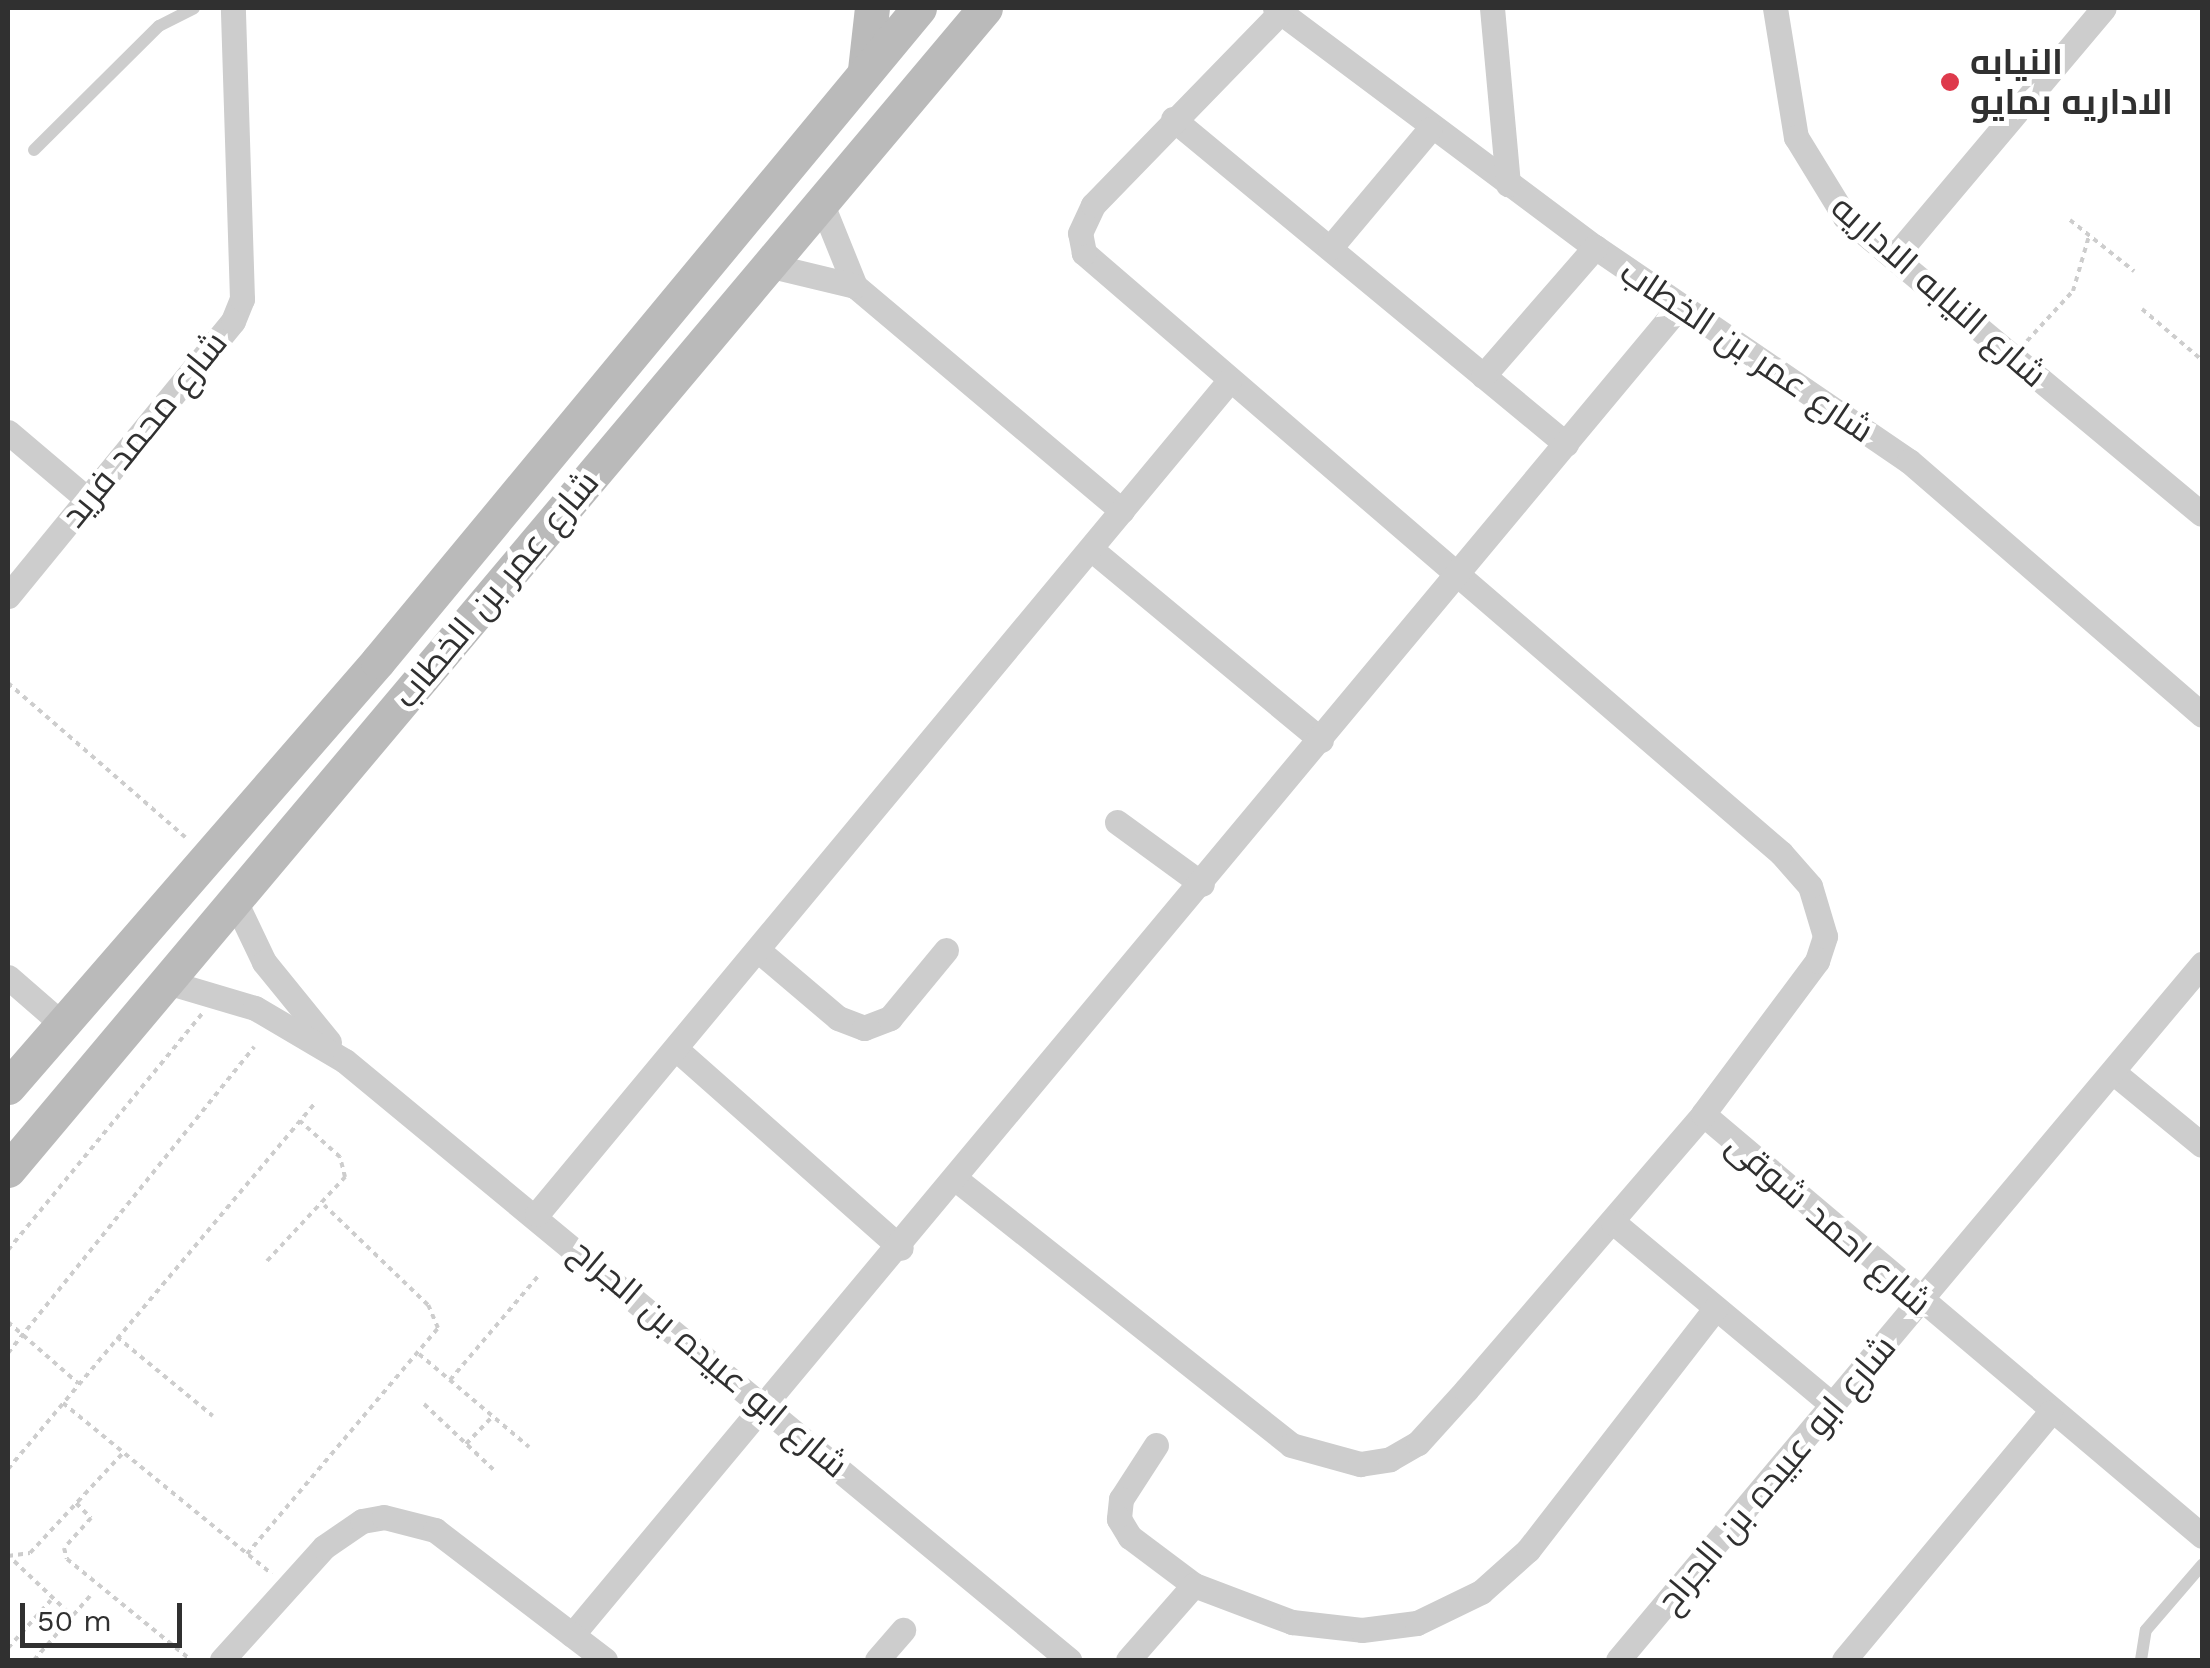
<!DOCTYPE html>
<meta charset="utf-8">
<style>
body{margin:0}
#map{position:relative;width:2210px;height:1668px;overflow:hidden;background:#fff;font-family:"Work Sans",Cairo,sans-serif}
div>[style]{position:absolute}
.path>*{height:4px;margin-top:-2px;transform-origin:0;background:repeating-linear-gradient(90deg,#cdcdcd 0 5px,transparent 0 10px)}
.lane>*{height:12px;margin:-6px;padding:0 6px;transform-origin:6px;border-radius:6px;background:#cdcdcd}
.street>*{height:25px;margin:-12.5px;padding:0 12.5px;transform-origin:12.5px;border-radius:12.5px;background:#cdcdcd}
.secondary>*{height:35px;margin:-17.5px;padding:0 17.5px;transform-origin:17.5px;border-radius:17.5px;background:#bababa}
.dots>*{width:28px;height:28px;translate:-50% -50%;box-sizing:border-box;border:5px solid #fff;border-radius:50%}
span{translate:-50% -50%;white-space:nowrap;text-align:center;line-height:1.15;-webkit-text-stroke:10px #fff;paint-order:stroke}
.poi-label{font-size:35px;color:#303030;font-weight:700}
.left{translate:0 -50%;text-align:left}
.street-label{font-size:35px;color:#303030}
.frame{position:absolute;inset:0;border:10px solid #303030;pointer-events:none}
.scale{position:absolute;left:20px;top:1603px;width:162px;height:45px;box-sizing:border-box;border:5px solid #303030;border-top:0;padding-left:12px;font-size:30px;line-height:35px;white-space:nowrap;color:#303030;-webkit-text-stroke:8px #fff;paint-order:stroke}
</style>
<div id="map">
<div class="path">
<div style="left:2070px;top:220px;width:82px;rotate:38.6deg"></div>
<div style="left:2142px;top:309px;width:79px;rotate:40.4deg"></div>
<div style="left:2027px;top:341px;width:68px;rotate:-47.4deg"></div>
<div style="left:2073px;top:291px;width:57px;rotate:-73.8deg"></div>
<div style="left:8px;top:683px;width:235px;rotate:41deg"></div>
<div style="left:8px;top:1250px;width:306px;rotate:-50.6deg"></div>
<div style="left:267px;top:1261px;width:115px;rotate:-47.1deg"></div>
<div style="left:345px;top:1177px;width:21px;rotate:-104deg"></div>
<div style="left:340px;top:1157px;width:54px;rotate:-138deg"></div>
<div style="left:8px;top:1322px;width:93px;rotate:41.1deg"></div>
<div style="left:117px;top:1337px;width:124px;rotate:39.5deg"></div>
<div style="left:8px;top:1353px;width:393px;rotate:-51.2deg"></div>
<div style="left:419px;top:1354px;width:144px;rotate:40.2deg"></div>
<div style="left:450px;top:1380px;width:138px;rotate:-49.7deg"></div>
<div style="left:63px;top:1403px;width:270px;rotate:39.3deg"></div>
<div style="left:424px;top:1404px;width:99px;rotate:43.4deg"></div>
<div style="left:466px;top:1444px;width:39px;rotate:-46deg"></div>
<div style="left:8px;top:1469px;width:479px;rotate:-50deg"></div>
<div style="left:76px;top:1503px;width:21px;rotate:45deg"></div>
<div style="left:91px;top:1518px;width:40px;rotate:132deg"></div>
<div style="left:64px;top:1548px;width:11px;rotate:75deg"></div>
<div style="left:67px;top:1559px;width:160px;rotate:39.2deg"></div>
<div style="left:247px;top:1554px;width:296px;rotate:-49.8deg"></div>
<div style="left:438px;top:1328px;width:25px;rotate:-113deg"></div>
<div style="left:428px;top:1305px;width:144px;rotate:-136.1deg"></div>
<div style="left:8px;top:1556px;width:22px;rotate:-8deg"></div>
<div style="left:30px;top:1553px;width:137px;rotate:-47.1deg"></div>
<div style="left:14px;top:1561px;width:80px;rotate:43.5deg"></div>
<div style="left:8px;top:1648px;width:64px;rotate:-48.1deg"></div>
<div style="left:34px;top:1660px;width:85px;rotate:-48.8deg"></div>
</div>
<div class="lane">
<div style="left:34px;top:150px;width:176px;rotate:-44.8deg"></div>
<div style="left:159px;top:26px;width:39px;rotate:-27deg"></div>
<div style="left:2141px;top:1660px;width:30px;rotate:-81deg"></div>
<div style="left:2146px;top:1630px;width:86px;rotate:-49.3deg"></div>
</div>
<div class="street">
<div style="left:1275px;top:8px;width:399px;rotate:36.8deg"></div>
<div style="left:1595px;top:247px;width:380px;rotate:34.3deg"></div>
<div style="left:1909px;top:461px;width:388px;rotate:40.9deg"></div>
<div style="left:1492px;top:8px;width:177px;rotate:84.8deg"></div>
<div style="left:1775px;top:8px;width:131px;rotate:80.8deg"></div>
<div style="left:1796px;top:137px;width:94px;rotate:58.5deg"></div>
<div style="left:1845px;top:217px;width:464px;rotate:39.8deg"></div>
<div style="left:1173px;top:119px;width:510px;rotate:39.59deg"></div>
<div style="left:821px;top:202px;width:91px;rotate:68deg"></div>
<div style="left:855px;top:286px;width:349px;rotate:40.1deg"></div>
<div style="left:1330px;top:248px;width:155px;rotate:-50deg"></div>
<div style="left:1895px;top:256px;width:324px;rotate:-49.9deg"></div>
<div style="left:768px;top:265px;width:89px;rotate:13.6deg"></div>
<div style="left:1483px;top:376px;width:171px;rotate:-49deg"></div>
<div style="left:8px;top:432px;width:104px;rotate:40.3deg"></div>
<div style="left:1091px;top:549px;width:299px;rotate:39.7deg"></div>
<div style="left:8px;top:596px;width:355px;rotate:-50.7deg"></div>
<div style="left:233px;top:321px;width:24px;rotate:-68deg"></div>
<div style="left:242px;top:299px;width:291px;rotate:-91.8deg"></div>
<div style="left:1117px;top:822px;width:105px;rotate:36.1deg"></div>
<div style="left:234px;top:899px;width:70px;rotate:64.5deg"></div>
<div style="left:264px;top:962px;width:103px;rotate:50.9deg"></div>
<div style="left:759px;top:951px;width:104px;rotate:40.3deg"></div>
<div style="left:838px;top:1018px;width:28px;rotate:21deg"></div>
<div style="left:864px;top:1028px;width:28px;rotate:-21deg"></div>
<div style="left:890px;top:1018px;width:88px;rotate:-50.5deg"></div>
<div style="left:8px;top:977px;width:72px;rotate:41deg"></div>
<div style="left:167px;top:982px;width:92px;rotate:16.5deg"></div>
<div style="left:255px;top:1008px;width:104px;rotate:30.5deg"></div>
<div style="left:345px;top:1061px;width:940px;rotate:39.6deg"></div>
<div style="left:676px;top:1049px;width:300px;rotate:41.5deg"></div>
<div style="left:2113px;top:1072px;width:115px;rotate:39.4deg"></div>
<div style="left:1703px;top:1114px;width:654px;rotate:40.22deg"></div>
<div style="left:957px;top:1180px;width:426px;rotate:38.4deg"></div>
<div style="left:1291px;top:1445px;width:72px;rotate:15.4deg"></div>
<div style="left:1360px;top:1464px;width:30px;rotate:-9deg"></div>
<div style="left:1390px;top:1459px;width:32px;rotate:-30deg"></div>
<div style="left:1418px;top:1443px;width:72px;rotate:-47.8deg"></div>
<div style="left:1466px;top:1390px;width:364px;rotate:-49.3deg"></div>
<div style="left:1703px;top:1114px;width:191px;rotate:-53.3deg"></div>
<div style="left:1817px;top:961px;width:26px;rotate:-72deg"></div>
<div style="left:1825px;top:936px;width:52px;rotate:-106.7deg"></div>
<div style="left:1810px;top:886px;width:44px;rotate:-131.3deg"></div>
<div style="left:1781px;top:853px;width:920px;rotate:-139.28deg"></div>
<div style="left:1084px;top:253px;width:20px;rotate:-101deg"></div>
<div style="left:1080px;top:233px;width:31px;rotate:-65deg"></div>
<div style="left:1093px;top:205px;width:269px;rotate:-45.8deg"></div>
<div style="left:537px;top:1214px;width:1083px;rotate:-50.28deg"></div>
<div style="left:1613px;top:1222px;width:286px;rotate:39.8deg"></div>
<div style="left:1156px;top:1445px;width:64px;rotate:122.9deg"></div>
<div style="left:1121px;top:1499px;width:20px;rotate:96deg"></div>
<div style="left:1119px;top:1519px;width:21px;rotate:59deg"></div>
<div style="left:1130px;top:1537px;width:80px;rotate:36.9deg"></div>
<div style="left:1194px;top:1585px;width:105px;rotate:20.7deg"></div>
<div style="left:1292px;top:1622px;width:70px;rotate:6.5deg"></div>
<div style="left:1362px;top:1630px;width:55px;rotate:-7.3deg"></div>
<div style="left:1417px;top:1623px;width:71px;rotate:-25.8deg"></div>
<div style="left:1481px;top:1592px;width:63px;rotate:-41.8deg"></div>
<div style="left:1528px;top:1550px;width:306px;rotate:-52.2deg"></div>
<div style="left:572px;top:1635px;width:1729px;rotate:-50.19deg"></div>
<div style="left:222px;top:1660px;width:152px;rotate:-47.9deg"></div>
<div style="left:324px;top:1547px;width:46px;rotate:-34.4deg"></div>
<div style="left:362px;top:1521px;width:22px;rotate:-10deg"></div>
<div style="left:384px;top:1517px;width:53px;rotate:14.3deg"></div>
<div style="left:435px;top:1530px;width:214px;rotate:37.4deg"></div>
<div style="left:877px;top:1660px;width:40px;rotate:-49deg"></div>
<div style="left:1128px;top:1660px;width:100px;rotate:-48.7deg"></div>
<div style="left:1618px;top:1660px;width:909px;rotate:-50deg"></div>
<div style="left:1844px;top:1660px;width:322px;rotate:-50.2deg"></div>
</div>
<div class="secondary">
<div style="left:865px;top:70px;width:62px;rotate:-83.6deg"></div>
<div style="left:8px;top:1087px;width:564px;rotate:-49.02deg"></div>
<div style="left:378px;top:661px;width:848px;rotate:-50.36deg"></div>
<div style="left:8px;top:1170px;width:1518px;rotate:-49.94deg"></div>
</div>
<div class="dots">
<div style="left:1950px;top:82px;background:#de3a4c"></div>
</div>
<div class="poi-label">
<span class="left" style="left:1970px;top:82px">النيابه<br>الاداريه بمايو</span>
</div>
<div class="street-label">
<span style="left:1939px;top:291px;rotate:41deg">شارع النيابه الاداريه</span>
<span style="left:1747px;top:351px;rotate:34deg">شارع عمر بن الخطاب</span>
<span style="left:144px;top:429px;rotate:-51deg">شارع محمد فريد</span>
<span style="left:496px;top:589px;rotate:-50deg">شارع عمر بن الخطاب</span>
<span style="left:1829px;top:1224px;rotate:41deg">شارع احمد شوقى</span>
<span style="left:709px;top:1358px;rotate:40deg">شارع ابو عبيده بن الجراح</span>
<span style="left:1776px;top:1474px;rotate:-50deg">شارع ابو عبيده بن الجراح</span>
</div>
<div class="frame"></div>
<div class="scale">50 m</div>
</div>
